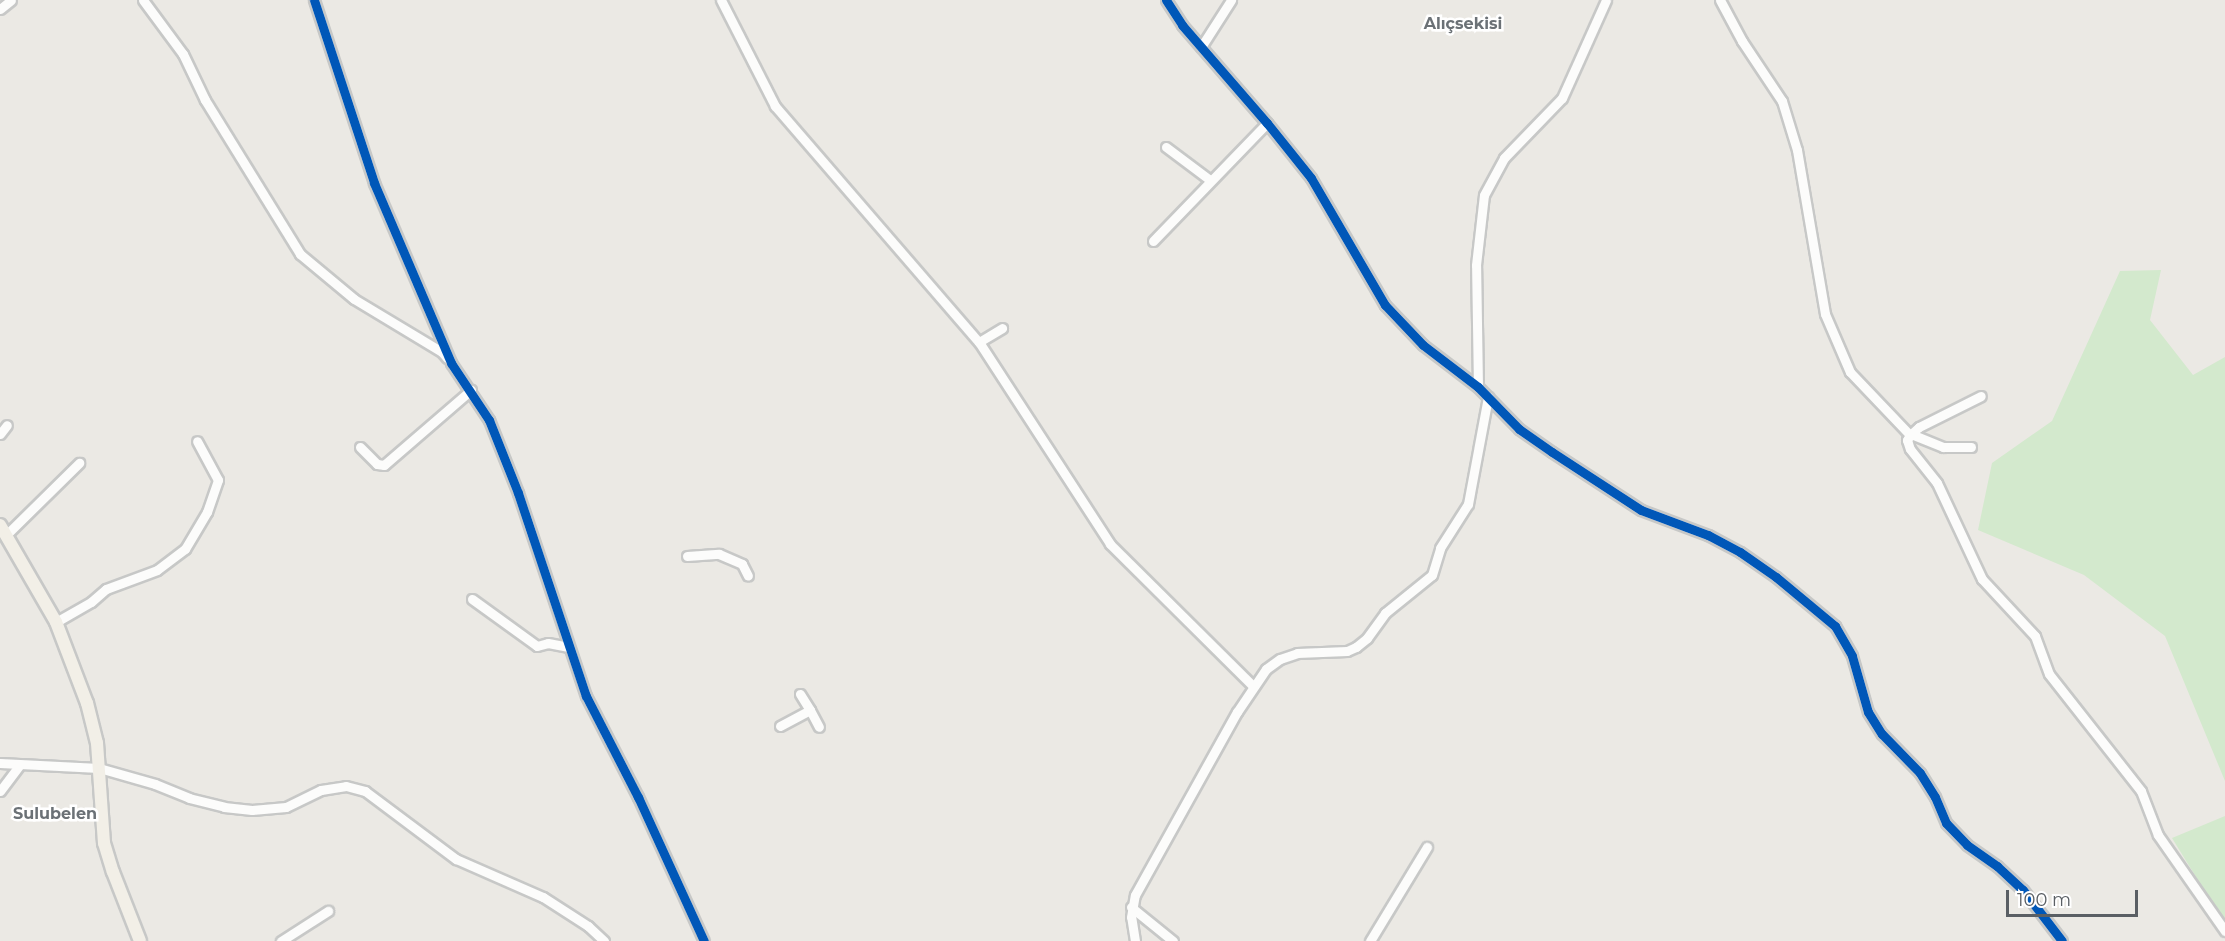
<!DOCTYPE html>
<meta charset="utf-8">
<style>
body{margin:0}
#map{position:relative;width:2225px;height:941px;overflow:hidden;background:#ebe9e4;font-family:Montserrat,sans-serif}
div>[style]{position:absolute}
.green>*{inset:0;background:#d3e9cd}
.roads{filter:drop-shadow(2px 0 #c7c8c7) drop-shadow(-2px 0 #c7c8c7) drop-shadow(0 2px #c7c8c7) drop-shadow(0 -2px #c7c8c7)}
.minor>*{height:9px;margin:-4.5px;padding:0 4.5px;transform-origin:4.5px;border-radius:4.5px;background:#fcfcfb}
.major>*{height:12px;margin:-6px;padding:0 6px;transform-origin:6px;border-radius:6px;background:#f2efe7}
.cycleway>*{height:9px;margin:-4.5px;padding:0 4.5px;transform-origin:4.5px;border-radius:4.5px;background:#0057b8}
span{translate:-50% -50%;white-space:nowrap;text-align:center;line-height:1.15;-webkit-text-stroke:5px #fff;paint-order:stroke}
.neighbourhood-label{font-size:16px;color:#6b7176;font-weight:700}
.scale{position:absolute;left:2006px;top:890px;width:132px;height:27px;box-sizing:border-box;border:3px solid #5a5f64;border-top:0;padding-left:8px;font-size:18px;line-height:21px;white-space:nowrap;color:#5a5f64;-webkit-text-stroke:4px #fff;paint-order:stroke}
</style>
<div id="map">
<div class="green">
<div style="clip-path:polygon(2161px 270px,2150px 320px,2193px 375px,2225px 357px,2225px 781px,2165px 636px,2084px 575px,1978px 530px,1992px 463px,2052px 421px,2120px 271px)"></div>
<div style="clip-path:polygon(2225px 816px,2225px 920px,2223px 921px,2172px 838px)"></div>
</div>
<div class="roads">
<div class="minor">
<div style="left:143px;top:0;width:67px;rotate:53.5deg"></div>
<div style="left:183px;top:54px;width:51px;rotate:64.4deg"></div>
<div style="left:205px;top:100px;width:181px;rotate:58.3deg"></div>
<div style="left:300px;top:254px;width:70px;rotate:39.8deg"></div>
<div style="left:354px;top:299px;width:103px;rotate:31.1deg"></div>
<div style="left:442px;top:352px;width:8px;rotate:50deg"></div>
<div style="left:314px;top:0;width:193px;rotate:71.8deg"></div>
<div style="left:374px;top:183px;width:196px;rotate:66.8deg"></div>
<div style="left:451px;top:363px;width:69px;rotate:56.3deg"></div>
<div style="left:489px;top:420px;width:79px;rotate:68.3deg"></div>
<div style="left:518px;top:493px;width:214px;rotate:71.5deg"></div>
<div style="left:586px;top:696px;width:114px;rotate:62.8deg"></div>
<div style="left:638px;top:797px;width:158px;rotate:65.4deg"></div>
<div style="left:721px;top:0;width:119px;rotate:63deg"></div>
<div style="left:775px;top:106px;width:312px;rotate:49.2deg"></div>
<div style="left:979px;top:342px;width:241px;rotate:57deg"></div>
<div style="left:1110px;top:544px;width:202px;rotate:44.8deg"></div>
<div style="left:1166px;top:0;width:30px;rotate:57deg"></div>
<div style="left:1182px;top:25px;width:130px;rotate:49.1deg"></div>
<div style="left:1267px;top:123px;width:70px;rotate:51.3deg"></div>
<div style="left:1311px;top:178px;width:147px;rotate:59.8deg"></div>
<div style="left:1385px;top:305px;width:55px;rotate:46.5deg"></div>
<div style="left:1423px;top:345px;width:69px;rotate:37.4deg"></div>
<div style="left:1478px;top:387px;width:59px;rotate:45.7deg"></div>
<div style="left:1519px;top:429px;width:40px;rotate:34.9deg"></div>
<div style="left:1552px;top:452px;width:106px;rotate:33.1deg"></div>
<div style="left:1641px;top:510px;width:72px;rotate:20.5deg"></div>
<div style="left:1708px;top:535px;width:36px;rotate:28deg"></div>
<div style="left:1740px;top:552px;width:44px;rotate:34.8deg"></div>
<div style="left:1776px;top:577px;width:77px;rotate:39.7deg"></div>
<div style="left:1835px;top:626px;width:34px;rotate:60deg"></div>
<div style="left:1852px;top:656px;width:58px;rotate:74.1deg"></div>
<div style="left:1868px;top:712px;width:26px;rotate:58deg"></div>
<div style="left:1882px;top:734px;width:54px;rotate:45.7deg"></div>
<div style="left:1920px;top:773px;width:28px;rotate:58deg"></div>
<div style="left:1935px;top:797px;width:28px;rotate:67deg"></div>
<div style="left:1946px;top:823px;width:30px;rotate:46deg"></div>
<div style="left:1967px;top:845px;width:37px;rotate:35deg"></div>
<div style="left:1997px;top:866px;width:35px;rotate:43deg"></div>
<div style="left:2023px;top:890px;width:64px;rotate:52.6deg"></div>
<div style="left:1720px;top:0;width:47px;rotate:61.8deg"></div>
<div style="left:1742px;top:41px;width:72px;rotate:56.3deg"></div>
<div style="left:1782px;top:101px;width:51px;rotate:73deg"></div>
<div style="left:1797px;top:150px;width:166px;rotate:80.3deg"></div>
<div style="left:1825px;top:314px;width:63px;rotate:66.7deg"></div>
<div style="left:1850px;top:372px;width:87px;rotate:46.4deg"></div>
<div style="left:1910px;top:435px;width:12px;rotate:-42deg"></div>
<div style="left:1919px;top:427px;width:69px;rotate:-26.6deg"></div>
<div style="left:0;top:9px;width:14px;rotate:-39deg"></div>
<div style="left:1201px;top:47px;width:56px;rotate:-57.4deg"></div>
<div style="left:1166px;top:147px;width:55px;rotate:36.9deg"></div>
<div style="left:1153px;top:241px;width:164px;rotate:-46deg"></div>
<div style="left:979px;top:342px;width:27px;rotate:-31deg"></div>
<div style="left:1478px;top:387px;width:122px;rotate:-90.9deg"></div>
<div style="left:1476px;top:265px;width:70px;rotate:-83.5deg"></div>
<div style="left:1484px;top:195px;width:42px;rotate:-61.6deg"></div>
<div style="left:1504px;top:158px;width:83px;rotate:-46deg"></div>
<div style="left:1562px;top:98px;width:107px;rotate:-65.8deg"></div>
<div style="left:0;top:434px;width:11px;rotate:-52deg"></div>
<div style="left:1911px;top:434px;width:35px;rotate:22deg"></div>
<div style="left:1943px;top:447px;width:28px"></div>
<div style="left:1910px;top:435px;width:6px;rotate:121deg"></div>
<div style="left:1907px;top:440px;width:9px;rotate:72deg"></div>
<div style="left:1910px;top:449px;width:43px;rotate:51.5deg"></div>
<div style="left:1937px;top:483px;width:106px;rotate:64.9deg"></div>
<div style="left:1982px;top:579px;width:78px;rotate:47.1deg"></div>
<div style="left:2035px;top:636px;width:40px;rotate:69.8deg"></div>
<div style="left:2049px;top:674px;width:149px;rotate:51.8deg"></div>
<div style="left:2141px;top:791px;width:47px;rotate:68.9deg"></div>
<div style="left:2158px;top:835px;width:117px;rotate:55.1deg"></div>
<div style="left:360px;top:447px;width:24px;rotate:45deg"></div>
<div style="left:377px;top:464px;width:7px;rotate:8deg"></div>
<div style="left:384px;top:465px;width:115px;rotate:-40.8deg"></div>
<div style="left:6px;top:535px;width:103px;rotate:-44.6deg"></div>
<div style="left:687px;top:556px;width:32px;rotate:-4deg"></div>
<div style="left:719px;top:554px;width:25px;rotate:23deg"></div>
<div style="left:742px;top:564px;width:13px;rotate:63deg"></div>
<div style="left:472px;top:599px;width:80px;rotate:35.9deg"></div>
<div style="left:537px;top:646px;width:11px;rotate:-15deg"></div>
<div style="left:548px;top:643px;width:21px;rotate:11deg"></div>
<div style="left:56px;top:622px;width:40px;rotate:-29.7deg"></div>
<div style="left:91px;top:602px;width:20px;rotate:-41deg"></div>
<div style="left:106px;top:589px;width:54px;rotate:-20.4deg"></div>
<div style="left:157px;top:570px;width:35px;rotate:-37deg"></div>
<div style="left:185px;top:549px;width:43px;rotate:-59.3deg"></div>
<div style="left:207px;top:512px;width:34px;rotate:-71deg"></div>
<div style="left:218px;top:480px;width:44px;rotate:-118.3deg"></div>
<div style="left:810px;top:710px;width:19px;rotate:62deg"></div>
<div style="left:780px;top:726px;width:34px;rotate:-28deg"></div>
<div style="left:810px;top:710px;width:19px;rotate:-122deg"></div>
<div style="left:0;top:763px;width:99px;rotate:2.9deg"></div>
<div style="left:99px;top:768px;width:58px;rotate:15.9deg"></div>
<div style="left:155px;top:784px;width:37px;rotate:22deg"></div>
<div style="left:189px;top:798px;width:36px;rotate:14deg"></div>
<div style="left:224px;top:807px;width:28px;rotate:6deg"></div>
<div style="left:252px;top:810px;width:34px;rotate:-5deg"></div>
<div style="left:286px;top:807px;width:39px;rotate:-26deg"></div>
<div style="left:321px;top:790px;width:25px;rotate:-9deg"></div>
<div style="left:346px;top:786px;width:20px;rotate:15deg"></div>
<div style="left:365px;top:791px;width:114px;rotate:36.8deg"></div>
<div style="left:456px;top:859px;width:95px;rotate:23.6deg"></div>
<div style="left:543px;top:897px;width:54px;rotate:32.8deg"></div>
<div style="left:588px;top:926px;width:22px;rotate:43deg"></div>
<div style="left:0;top:791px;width:31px;rotate:-53deg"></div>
<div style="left:1131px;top:907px;width:54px;rotate:39deg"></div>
<div style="left:281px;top:941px;width:56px;rotate:-32.6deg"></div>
<div style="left:1135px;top:941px;width:24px;rotate:-99deg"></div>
<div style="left:1131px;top:917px;width:22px;rotate:-80deg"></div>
<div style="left:1135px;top:895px;width:210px;rotate:-60.9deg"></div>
<div style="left:1237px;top:712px;width:52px;rotate:-56deg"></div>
<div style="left:1266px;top:669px;width:17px;rotate:-36deg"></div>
<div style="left:1280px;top:659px;width:18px;rotate:-19deg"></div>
<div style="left:1297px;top:653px;width:50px;rotate:-2.3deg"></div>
<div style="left:1347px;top:651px;width:10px;rotate:-24deg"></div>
<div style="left:1356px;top:647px;width:14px;rotate:-39deg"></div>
<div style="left:1367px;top:638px;width:31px;rotate:-54deg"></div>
<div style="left:1385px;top:613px;width:60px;rotate:-39deg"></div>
<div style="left:1432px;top:575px;width:28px;rotate:-73deg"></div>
<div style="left:1440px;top:548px;width:52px;rotate:-57.5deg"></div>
<div style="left:1468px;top:504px;width:109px;rotate:-79.4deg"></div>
<div style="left:1370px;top:941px;width:110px;rotate:-58.8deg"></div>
</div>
<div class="major">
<div style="left:0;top:525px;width:112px;rotate:60deg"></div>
<div style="left:56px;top:622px;width:87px;rotate:69.1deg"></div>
<div style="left:87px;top:703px;width:41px;rotate:76deg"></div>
<div style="left:97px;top:743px;width:100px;rotate:86deg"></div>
<div style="left:104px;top:843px;width:30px;rotate:73deg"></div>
<div style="left:113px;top:872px;width:74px;rotate:68.6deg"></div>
</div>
</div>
<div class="cycleway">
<div style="left:314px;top:0;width:193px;rotate:71.8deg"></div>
<div style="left:374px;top:183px;width:196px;rotate:66.8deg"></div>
<div style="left:451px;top:363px;width:69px;rotate:56.3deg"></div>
<div style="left:489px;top:420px;width:79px;rotate:68.3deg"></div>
<div style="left:518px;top:493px;width:214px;rotate:71.5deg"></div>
<div style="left:586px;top:696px;width:114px;rotate:62.8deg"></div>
<div style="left:638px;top:797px;width:158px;rotate:65.4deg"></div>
<div style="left:1166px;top:0;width:30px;rotate:57deg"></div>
<div style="left:1182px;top:25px;width:130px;rotate:49.1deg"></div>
<div style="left:1267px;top:123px;width:70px;rotate:51.3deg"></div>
<div style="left:1311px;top:178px;width:147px;rotate:59.8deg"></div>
<div style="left:1385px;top:305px;width:55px;rotate:46.5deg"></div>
<div style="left:1423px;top:345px;width:69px;rotate:37.4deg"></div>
<div style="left:1478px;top:387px;width:59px;rotate:45.7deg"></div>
<div style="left:1519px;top:429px;width:40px;rotate:34.9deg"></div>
<div style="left:1552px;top:452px;width:106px;rotate:33.1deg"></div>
<div style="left:1641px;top:510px;width:72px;rotate:20.5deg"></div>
<div style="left:1708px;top:535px;width:36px;rotate:28deg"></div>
<div style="left:1740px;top:552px;width:44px;rotate:34.8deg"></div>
<div style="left:1776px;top:577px;width:77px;rotate:39.7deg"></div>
<div style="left:1835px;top:626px;width:34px;rotate:60deg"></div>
<div style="left:1852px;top:656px;width:58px;rotate:74.1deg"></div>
<div style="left:1868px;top:712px;width:26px;rotate:58deg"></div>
<div style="left:1882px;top:734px;width:54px;rotate:45.7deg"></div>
<div style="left:1920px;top:773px;width:28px;rotate:58deg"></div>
<div style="left:1935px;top:797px;width:28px;rotate:67deg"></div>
<div style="left:1946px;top:823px;width:30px;rotate:46deg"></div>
<div style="left:1967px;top:845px;width:37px;rotate:35deg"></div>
<div style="left:1997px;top:866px;width:35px;rotate:43deg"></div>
<div style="left:2023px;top:890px;width:64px;rotate:52.6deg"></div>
</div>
<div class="neighbourhood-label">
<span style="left:1463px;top:24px">Alıçsekisi</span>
<span style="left:55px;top:814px">Sulubelen</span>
</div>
<div class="scale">100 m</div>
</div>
